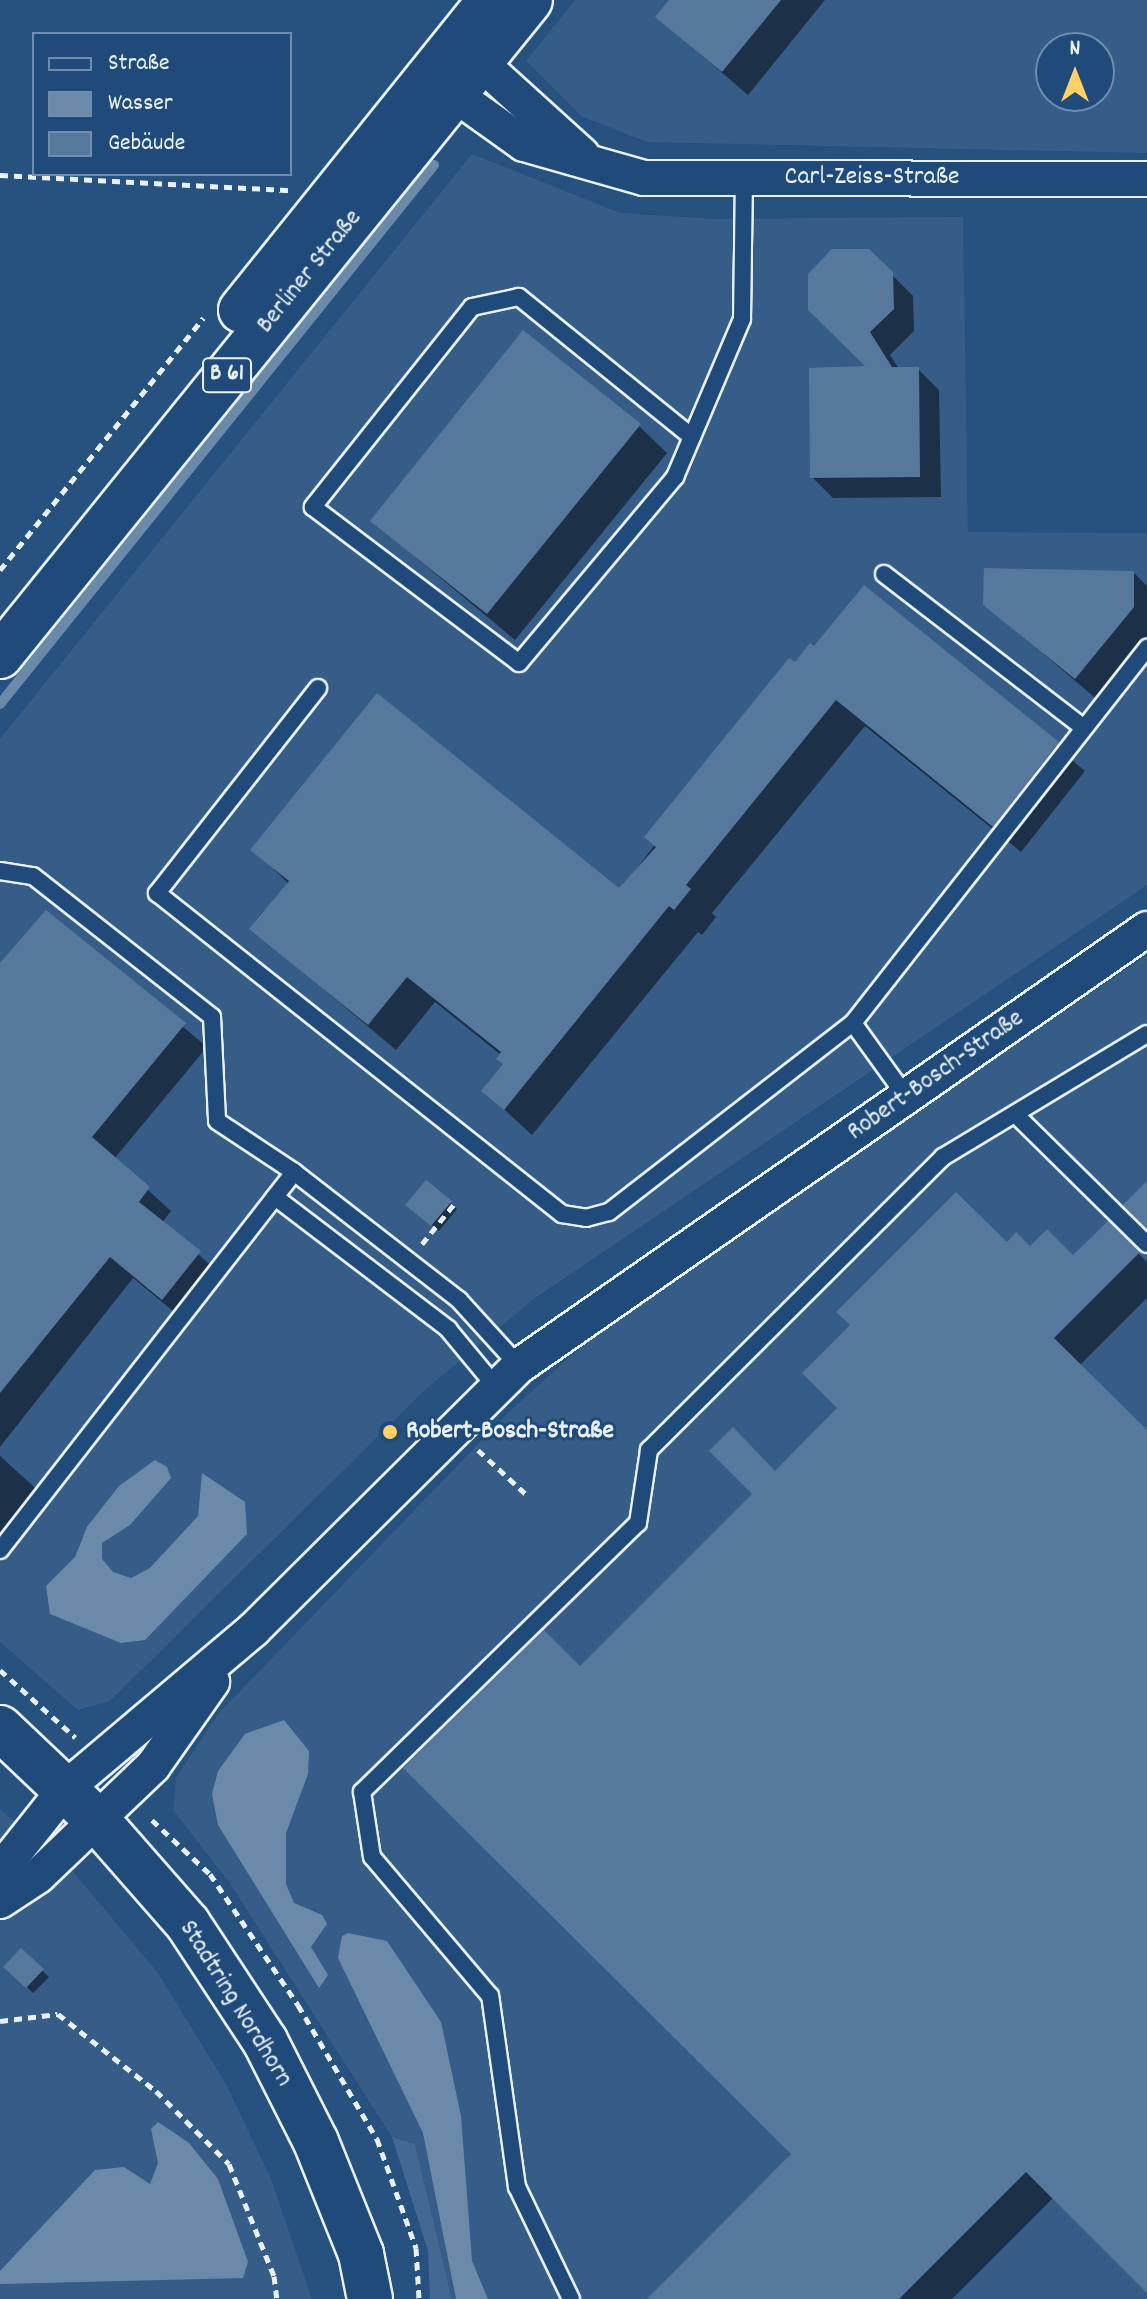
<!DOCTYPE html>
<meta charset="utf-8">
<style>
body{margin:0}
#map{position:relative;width:1147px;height:2299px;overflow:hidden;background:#27517f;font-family:Dekko,sans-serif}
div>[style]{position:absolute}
.built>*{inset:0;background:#355d88}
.green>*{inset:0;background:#436891}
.water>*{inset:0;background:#6b8aaa}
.shadow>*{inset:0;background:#0007}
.stream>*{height:10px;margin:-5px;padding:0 5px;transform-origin:5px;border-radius:5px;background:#6b8aaa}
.building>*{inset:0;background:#57789d}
.path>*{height:5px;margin-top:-2.5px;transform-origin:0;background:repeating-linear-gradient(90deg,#e8f1f8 0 8px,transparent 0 14px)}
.roads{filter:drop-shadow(2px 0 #e8f1f8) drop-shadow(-2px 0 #e8f1f8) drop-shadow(0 2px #e8f1f8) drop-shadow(0 -2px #e8f1f8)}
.service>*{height:16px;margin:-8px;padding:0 8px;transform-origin:8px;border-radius:8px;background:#1f4a7a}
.minor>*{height:34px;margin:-17px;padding:0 17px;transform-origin:17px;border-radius:17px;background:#1f4a7a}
.secondary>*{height:44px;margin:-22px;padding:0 22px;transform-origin:22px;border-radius:22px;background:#1f4a7a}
.primary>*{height:44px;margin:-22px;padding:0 22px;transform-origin:22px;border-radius:22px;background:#1f4a7a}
.dots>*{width:22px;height:22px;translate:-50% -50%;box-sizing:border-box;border:4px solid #1f4a7a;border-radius:50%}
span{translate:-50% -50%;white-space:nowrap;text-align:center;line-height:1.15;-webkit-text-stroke:6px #1f4a7a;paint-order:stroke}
.shield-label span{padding:2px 6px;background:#1f4a7a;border:2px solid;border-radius:6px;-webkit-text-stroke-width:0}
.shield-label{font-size:24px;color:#e8f1f8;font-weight:700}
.street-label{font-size:26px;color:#e8f1f8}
.poi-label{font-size:26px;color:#e8f1f8;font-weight:700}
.left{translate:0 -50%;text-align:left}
.legend{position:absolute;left:32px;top:32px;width:260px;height:144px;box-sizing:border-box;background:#1f4a7a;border:2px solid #6f8dac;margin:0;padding:10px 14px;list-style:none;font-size:24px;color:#e8f1f8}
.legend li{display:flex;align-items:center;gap:16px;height:40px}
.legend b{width:40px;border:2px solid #6f8dac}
.north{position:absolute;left:1035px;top:32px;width:80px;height:80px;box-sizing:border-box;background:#1f4a7a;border:2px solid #6f8dac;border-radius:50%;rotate:0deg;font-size:22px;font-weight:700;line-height:32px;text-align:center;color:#e8f1f8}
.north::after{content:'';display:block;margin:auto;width:28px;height:36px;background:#ffd166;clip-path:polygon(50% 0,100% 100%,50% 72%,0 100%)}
</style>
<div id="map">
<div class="built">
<div style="clip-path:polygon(evenodd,575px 0,1147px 0,1147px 153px,647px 142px,581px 116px,526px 61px,575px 0,1051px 48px,1099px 48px,1099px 96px,1051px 96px,1051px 48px)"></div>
<div style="clip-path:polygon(472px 154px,620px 213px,713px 219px,963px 217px,968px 532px,1147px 533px,1147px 885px,535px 1298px,425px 1390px,110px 1701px,78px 1710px,0 1642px,0 739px)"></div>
<div style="clip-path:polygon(1147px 955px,1147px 2299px,452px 2299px,415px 2144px,392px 2137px,229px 1882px,173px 1810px,176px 1778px,218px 1714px,512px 1409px,571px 1356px,666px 1281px)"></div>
<div style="clip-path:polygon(0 1809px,70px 1868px,158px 1973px,226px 2084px,271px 2179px,312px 2299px,0 2299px)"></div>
</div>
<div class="green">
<div style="clip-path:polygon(392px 2137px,415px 2144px,452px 2299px,430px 2299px,428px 2251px)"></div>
</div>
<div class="water">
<div style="clip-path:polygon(155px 1460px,167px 1467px,171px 1478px,130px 1525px,102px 1543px,102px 1559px,113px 1572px,131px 1578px,150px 1568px,198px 1516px,202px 1473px,245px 1502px,247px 1534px,145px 1640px,121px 1643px,50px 1614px,46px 1586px,75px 1557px,87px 1527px,119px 1486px)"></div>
<div style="clip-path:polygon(284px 1720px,309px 1751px,308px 1774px,286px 1833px,286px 1884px,294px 1903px,322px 1915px,327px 1924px,311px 1947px,328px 1975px,319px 1988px,218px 1825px,212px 1794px,218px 1771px,245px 1734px)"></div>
<div style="clip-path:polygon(348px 1933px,387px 1941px,441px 2022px,461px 2116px,472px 2261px,488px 2299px,456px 2299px,423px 2133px,338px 1958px,342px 1936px)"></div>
<div style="clip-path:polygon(158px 2122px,189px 2143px,218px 2179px,248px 2262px,243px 2278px,0 2284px,0 2271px,95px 2170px,124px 2167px,150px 2184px,158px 2163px,151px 2129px)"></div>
</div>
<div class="shadow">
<div style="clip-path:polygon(671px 0,825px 0,748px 95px,657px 17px)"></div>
<div style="clip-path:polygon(868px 251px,913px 296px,914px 331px,890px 355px,899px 369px,918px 369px,939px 390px,941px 497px,833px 498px,812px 477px,870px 368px)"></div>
<div style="clip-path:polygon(639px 426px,667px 453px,515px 640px,372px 521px)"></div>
<div style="clip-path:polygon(1134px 573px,1147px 586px,1147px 645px,1100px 702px,985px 604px)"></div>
<div style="clip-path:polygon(865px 588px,1085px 771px,1021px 852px,865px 726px,712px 913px,716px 917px,702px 935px,698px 932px,532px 1135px,484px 1091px,505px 1065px,501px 1055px,435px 1002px,396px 1050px,252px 929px,289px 884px,253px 849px,619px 891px,795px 665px,815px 649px)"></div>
<div style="clip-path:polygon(47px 912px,207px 1047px,114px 1159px,171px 1211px,162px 1223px,222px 1275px,185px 1321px,133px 1278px,0 1447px,0 969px)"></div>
<div style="clip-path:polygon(426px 1182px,457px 1209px,439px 1231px,414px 1211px)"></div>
<div style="clip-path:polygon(1108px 1224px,1147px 1262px,1147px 1298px,1079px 1366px,1147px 1433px,1147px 2290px,1054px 2197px,952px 2299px,651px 2299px,793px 2154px,580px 1669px,1007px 1245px,1074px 1258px)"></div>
<div style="clip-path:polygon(0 1456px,43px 1495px,0 1549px)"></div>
<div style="clip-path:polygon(21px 1951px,49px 1977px,33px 1993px,6px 1967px)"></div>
</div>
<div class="stream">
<div style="left:0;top:704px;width:692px;rotate:-51.16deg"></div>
</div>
<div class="building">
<div style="clip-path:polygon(669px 0,781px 0,722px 72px,655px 17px)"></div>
<div style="clip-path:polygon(832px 249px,869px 249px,893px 272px,894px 309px,870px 332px,892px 367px,919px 367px,920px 477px,810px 478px,809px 368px,865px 366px,808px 310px,808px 274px)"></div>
<div style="clip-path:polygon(523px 330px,641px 424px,487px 614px,370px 521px)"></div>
<div style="clip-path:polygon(984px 568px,1134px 571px,1134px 607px,1075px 679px,983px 605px)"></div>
<div style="clip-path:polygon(864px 585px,1059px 742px,993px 827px,836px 700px,686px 885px,691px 889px,674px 910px,669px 906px,504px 1110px,481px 1091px,503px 1064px,496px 1059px,501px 1052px,407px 977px,368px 1025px,249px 929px,289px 881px,250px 850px,377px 693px,619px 888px,656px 847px,644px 837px,789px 658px,795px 662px,810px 643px,814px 646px)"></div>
<div style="clip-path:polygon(46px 910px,186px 1023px,92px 1137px,150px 1187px,139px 1202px,201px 1251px,162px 1300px,110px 1257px,0 1393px,0 963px)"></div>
<div style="clip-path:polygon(426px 1180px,452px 1201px,431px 1226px,405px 1205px)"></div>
<div style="clip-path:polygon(1147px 1181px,1147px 1229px,1123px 1205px)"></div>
<div style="clip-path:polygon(956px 1192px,1007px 1242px,1016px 1232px,1030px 1246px,1047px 1229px,1073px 1255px,1108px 1221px,1140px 1252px,1054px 1338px,1147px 1430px,1147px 2293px,1026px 2172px,899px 2299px,647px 2299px,791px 2154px,403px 1768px,544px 1630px,580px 1666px,752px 1494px,709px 1451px,733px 1427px,775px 1471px,837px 1408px,802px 1373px,850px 1325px,836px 1312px)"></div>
<div style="clip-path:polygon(21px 1948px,44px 1969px,26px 1988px,3px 1967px)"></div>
</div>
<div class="path">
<div style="left:0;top:175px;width:290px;rotate:3deg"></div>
<div style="left:0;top:570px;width:324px;rotate:-51.1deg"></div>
<div style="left:422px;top:1244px;width:51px;rotate:-51.3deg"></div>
<div style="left:478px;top:1450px;width:67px;rotate:42.6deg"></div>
<div style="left:0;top:1670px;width:101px;rotate:41.8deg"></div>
<div style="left:152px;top:1820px;width:79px;rotate:43deg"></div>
<div style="left:210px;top:1874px;width:158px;rotate:56.1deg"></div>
<div style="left:298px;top:2005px;width:156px;rotate:59.5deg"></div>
<div style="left:377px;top:2139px;width:116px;rotate:70.3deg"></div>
<div style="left:416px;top:2248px;width:51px;rotate:86.6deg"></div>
<div style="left:0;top:2021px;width:58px;rotate:-6.9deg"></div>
<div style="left:58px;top:2014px;width:125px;rotate:38.2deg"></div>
<div style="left:156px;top:2091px;width:103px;rotate:45deg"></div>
<div style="left:229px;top:2164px;width:121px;rotate:68.1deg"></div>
<div style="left:274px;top:2276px;width:23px;rotate:83deg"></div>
</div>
<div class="roads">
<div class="service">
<div style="left:692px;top:437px;width:223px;rotate:-141deg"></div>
<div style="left:519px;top:297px;width:48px;rotate:168deg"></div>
<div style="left:472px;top:307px;width:256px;rotate:128.5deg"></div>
<div style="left:313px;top:507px;width:258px;rotate:37.1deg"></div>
<div style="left:519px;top:663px;width:243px;rotate:-50deg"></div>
<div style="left:675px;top:477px;width:172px;rotate:-67deg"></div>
<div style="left:742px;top:319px;width:141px;rotate:-89.2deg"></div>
<div style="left:884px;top:574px;width:252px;rotate:37.6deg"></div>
<div style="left:318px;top:688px;width:261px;rotate:128.1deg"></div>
<div style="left:157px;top:893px;width:517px;rotate:38.4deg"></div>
<div style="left:562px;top:1214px;width:24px;rotate:9deg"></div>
<div style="left:586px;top:1218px;width:24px;rotate:-15deg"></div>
<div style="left:609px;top:1212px;width:309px;rotate:-37.8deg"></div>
<div style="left:853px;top:1023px;width:477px;rotate:-51.9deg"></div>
<div style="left:0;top:871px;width:33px;rotate:9deg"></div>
<div style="left:33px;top:876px;width:228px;rotate:38.2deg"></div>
<div style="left:212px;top:1017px;width:104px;rotate:87.2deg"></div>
<div style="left:217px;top:1121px;width:92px;rotate:33.5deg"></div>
<div style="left:294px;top:1172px;width:209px;rotate:37.8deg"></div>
<div style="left:459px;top:1300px;width:89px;rotate:47.7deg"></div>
<div style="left:853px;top:1023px;width:92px;rotate:54.2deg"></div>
<div style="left:1017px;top:1116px;width:182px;rotate:44.6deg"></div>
<div style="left:275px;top:1197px;width:218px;rotate:37.3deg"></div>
<div style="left:448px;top:1329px;width:75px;rotate:50.4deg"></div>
<div style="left:0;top:1550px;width:479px;rotate:-52.1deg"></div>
<div style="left:571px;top:2299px;width:124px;rotate:-115.7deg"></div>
<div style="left:517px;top:2187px;width:193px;rotate:-98deg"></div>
<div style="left:490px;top:1996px;width:182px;rotate:-130.3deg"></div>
<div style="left:372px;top:1857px;width:66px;rotate:-98.7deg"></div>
<div style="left:362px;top:1792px;width:385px;rotate:-44.3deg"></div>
<div style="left:638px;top:1523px;width:74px;rotate:-81.4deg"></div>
<div style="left:649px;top:1450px;width:415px;rotate:-44.9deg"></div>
<div style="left:943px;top:1157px;width:238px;rotate:-31.1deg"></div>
</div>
<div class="minor">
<div style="left:462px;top:46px;width:162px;rotate:42.2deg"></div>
<div style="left:433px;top:79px;width:112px;rotate:35.5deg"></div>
<div style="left:524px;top:144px;width:125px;rotate:15.8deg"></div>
<div style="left:644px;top:178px;width:503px;rotate:0.11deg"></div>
<div style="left:0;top:1871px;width:106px;rotate:-51.5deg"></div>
<div style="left:66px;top:1788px;width:246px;rotate:-40.2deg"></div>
<div style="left:254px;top:1629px;width:373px;rotate:-44.8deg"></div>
<div style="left:519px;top:1366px;width:765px;rotate:-34.83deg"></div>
<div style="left:0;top:1901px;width:45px;rotate:-33.3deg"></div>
<div style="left:38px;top:1876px;width:159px;rotate:-43.7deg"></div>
<div style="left:153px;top:1766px;width:103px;rotate:-54.9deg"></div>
</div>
<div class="secondary">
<div style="left:0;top:1728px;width:134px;rotate:43.5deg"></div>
<div style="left:97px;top:1820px;width:138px;rotate:48.8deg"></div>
<div style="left:188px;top:1924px;width:140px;rotate:56.7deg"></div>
<div style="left:265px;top:2041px;width:113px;rotate:63.2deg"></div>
<div style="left:316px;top:2142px;width:121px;rotate:68.1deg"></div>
<div style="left:361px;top:2254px;width:46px;rotate:78.7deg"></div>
</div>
<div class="primary">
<div style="left:241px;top:310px;width:398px;rotate:-51.2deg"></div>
<div style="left:0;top:656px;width:843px;rotate:-51.06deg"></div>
</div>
</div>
<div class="dots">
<div style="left:390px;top:1432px;background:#ffd166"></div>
</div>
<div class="shield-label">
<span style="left:227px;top:375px">B 61</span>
</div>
<div class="street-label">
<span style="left:872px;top:178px">Carl-Zeiss-Straße</span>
<span style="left:310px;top:272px;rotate:-51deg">Berliner Straße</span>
<span style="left:936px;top:1076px;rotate:-35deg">Robert-Bosch-Straße</span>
<span style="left:235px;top:2004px;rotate:58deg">Stadtring Nordhorn</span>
</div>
<div class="poi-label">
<span class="left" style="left:406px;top:1432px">Robert-Bosch-Straße</span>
</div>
<ul class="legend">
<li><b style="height:10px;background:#1f4a7a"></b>Straße</li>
<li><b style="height:22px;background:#6b8aaa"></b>Wasser</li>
<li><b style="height:22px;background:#57789d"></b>Gebäude</li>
</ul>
<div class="north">N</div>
</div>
